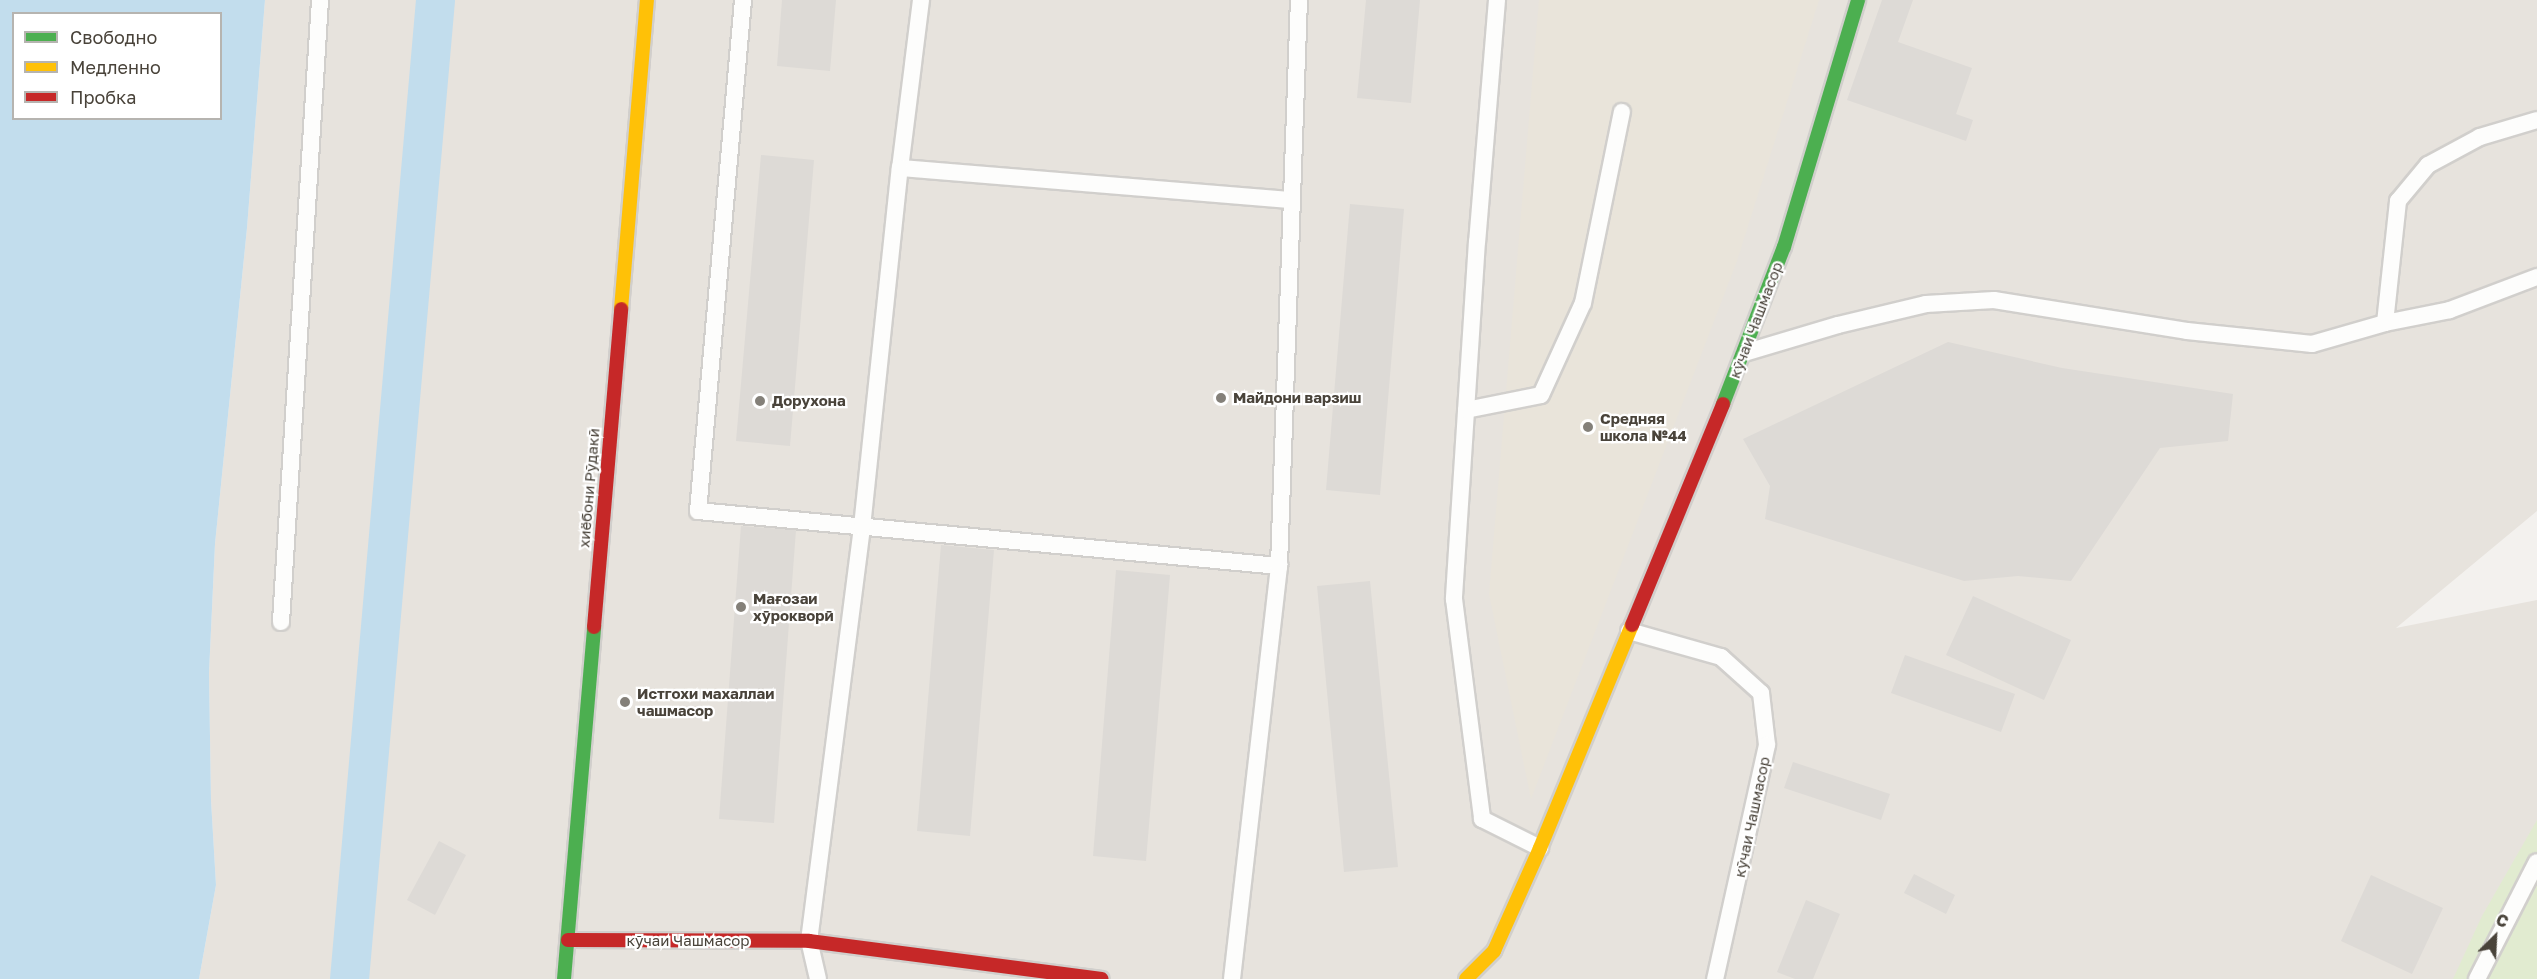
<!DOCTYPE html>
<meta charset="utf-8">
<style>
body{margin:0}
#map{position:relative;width:2537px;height:979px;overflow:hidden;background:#f3f1ee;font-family:"Golos Text",sans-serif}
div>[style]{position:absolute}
.residential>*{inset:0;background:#e7e3dd}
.education>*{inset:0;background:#e9e4da}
.green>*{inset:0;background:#e1ebd0}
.water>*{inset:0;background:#c2dded}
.canal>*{height:39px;margin:-19.5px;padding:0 19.5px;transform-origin:19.5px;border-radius:19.5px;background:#c2dded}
.building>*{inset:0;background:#dddad6}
.roads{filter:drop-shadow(2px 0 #d1cfcc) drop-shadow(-2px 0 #d1cfcc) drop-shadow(0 2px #d1cfcc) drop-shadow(0 -2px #d1cfcc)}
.lane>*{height:16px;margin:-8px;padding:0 8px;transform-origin:8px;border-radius:8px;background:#fdfdfc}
.fast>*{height:14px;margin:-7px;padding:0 7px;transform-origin:7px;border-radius:7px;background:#4caf50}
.slow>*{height:14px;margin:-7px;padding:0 7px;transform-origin:7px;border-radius:7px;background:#ffc107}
.jam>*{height:14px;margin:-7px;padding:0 7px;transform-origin:7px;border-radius:7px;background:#c62828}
.dots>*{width:16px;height:16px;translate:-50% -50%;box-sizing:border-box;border:3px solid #fff;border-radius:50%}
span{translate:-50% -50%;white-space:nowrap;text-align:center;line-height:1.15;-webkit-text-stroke:4.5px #fff;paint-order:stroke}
.street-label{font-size:15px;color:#49433a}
.poi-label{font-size:15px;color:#49433a;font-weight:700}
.left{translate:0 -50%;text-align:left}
.legend{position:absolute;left:12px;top:12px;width:210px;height:108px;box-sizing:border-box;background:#fff;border:2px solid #b6b4b0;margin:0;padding:8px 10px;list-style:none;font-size:18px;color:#49433a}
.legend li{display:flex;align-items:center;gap:12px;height:30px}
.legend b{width:30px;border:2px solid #b6b4b0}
.north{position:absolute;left:2465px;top:907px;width:60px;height:60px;-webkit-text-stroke:4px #fff;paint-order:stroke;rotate:24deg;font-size:16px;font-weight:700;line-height:24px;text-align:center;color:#49433a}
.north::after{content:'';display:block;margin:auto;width:21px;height:27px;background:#49433a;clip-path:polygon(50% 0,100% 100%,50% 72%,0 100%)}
</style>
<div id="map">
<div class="residential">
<div style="clip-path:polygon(265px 0,2537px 0,2537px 511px,2396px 628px,2537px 600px,2537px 979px,199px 979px,216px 885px,211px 800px,209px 673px,215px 544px,247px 228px)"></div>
</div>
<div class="education">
<div style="clip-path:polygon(1539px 0,1819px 0,1737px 261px,1531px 799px,1489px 594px)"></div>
</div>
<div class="green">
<div style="clip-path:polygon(2537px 820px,2537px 979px,2453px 979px,2482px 916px)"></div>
</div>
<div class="water">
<div style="clip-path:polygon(evenodd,0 0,265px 0,247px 228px,215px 544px,209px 673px,211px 800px,216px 885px,199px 979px,0 979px,0 0,14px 14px,220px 14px,220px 118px,14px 118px,14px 14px)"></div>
</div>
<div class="canal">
<div style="left:349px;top:979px;width:983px;rotate:-84.98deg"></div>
</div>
<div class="building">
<div style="clip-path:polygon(782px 0,836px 0,830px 71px,777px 66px)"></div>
<div style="clip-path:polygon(1366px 0,1420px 0,1411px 103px,1357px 98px)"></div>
<div style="clip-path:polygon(1882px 0,1913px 0,1898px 42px,1972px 68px,1956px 114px,1973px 120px,1966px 141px,1847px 100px)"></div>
<div style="clip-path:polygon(761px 155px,814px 160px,790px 446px,736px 441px)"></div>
<div style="clip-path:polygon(1350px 204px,1404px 209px,1380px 495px,1326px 490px)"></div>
<div style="clip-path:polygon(1948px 342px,2062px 368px,2233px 394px,2228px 441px,2160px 448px,2071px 581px,2018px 576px,1964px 581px,1765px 519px,1770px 486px,1743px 439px)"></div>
<div style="clip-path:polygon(741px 526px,796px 530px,774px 823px,719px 819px)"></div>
<div style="clip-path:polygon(941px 545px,994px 550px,970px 836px,917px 831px)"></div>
<div style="clip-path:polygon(1116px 570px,1170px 575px,1146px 861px,1093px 856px)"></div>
<div style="clip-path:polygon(1370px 581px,1398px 867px,1344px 872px,1317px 586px)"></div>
<div style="clip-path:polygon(1973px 596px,2071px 640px,2044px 700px,1946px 655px)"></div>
<div style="clip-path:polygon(1905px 655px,2015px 694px,2001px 732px,1891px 693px)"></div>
<div style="clip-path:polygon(1793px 762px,1890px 794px,1881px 820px,1784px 788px)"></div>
<div style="clip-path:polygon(439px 841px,466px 855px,435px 915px,407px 900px)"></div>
<div style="clip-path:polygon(1914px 874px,1955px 895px,1946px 914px,1904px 893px)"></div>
<div style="clip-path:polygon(2371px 875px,2443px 908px,2412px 974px,2341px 941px)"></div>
<div style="clip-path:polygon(1806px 900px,1840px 914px,1813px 979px,1795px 979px,1777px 972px)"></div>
</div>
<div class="roads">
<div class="lane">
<div style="left:743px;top:0;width:513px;rotate:95.03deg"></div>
<div style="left:698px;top:511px;width:584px;rotate:5.41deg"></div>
<div style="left:921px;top:0;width:169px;rotate:97.1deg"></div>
<div style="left:900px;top:168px;width:392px;rotate:4.7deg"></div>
<div style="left:1497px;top:0;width:242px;rotate:94.7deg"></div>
<div style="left:1477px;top:241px;width:359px;rotate:93.7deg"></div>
<div style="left:1454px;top:599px;width:222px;rotate:82.7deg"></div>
<div style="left:1482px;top:819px;width:65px;rotate:26.6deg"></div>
<div style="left:2385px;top:323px;width:123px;rotate:-83.9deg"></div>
<div style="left:2398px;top:201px;width:47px;rotate:-50.2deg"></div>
<div style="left:2428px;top:165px;width:59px;rotate:-28.3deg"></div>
<div style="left:2480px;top:137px;width:59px;rotate:-16.6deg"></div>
<div style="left:1744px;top:353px;width:98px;rotate:-16.6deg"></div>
<div style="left:1838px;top:325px;width:90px;rotate:-13.4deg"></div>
<div style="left:1926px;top:304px;width:68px;rotate:-3.4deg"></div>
<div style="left:1994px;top:300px;width:195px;rotate:9.1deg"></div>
<div style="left:2187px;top:331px;width:126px;rotate:5.9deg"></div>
<div style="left:2312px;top:344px;width:76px;rotate:-16deg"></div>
<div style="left:2385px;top:323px;width:66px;rotate:-11.3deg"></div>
<div style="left:2450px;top:310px;width:93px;rotate:-20.8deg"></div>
<div style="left:1466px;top:410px;width:76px;rotate:-11.3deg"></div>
<div style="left:1541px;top:395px;width:101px;rotate:-65.5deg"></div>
<div style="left:1583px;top:303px;width:195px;rotate:-78.5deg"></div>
<div style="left:281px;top:622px;width:623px;rotate:-86.41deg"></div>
<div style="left:1629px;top:631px;width:96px;rotate:15.8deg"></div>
<div style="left:1721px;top:657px;width:54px;rotate:42deg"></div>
<div style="left:1761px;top:693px;width:52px;rotate:83.4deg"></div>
<div style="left:1767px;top:745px;width:240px;rotate:102.5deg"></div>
<div style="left:818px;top:979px;width:39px;rotate:-103deg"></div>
<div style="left:809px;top:941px;width:417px;rotate:-82.7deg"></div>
<div style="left:862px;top:527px;width:361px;rotate:-84deg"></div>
<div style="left:1232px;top:979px;width:416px;rotate:-83.5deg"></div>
<div style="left:1279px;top:566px;width:566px;rotate:-87.98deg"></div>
<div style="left:2477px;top:979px;width:131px;rotate:-62.9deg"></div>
</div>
<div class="fast">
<div style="left:1723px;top:404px;width:168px;rotate:-68.8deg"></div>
<div style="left:1784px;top:247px;width:258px;rotate:-73.3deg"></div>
<div style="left:564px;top:979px;width:353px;rotate:-85.1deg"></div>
</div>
<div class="slow">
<div style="left:621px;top:309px;width:310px;rotate:-85.2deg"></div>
<div style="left:1466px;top:979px;width:40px;rotate:-45deg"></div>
<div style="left:1494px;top:951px;width:113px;rotate:-65.9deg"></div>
<div style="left:1540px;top:848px;width:241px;rotate:-67.6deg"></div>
</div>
<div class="jam">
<div style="left:1632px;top:625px;width:239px;rotate:-67.6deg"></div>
<div style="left:594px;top:627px;width:319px;rotate:-85.1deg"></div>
<div style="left:568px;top:940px;width:241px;rotate:0.2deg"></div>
<div style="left:809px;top:941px;width:295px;rotate:7.4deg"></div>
</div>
</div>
<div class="dots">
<div style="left:1221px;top:398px;background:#848079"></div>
<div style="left:760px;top:401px;background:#848079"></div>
<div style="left:1588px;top:427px;background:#848079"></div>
<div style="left:741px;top:607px;background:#848079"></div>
<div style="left:625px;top:702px;background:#848079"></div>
</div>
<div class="street-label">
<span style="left:1756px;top:320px;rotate:-69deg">кӯчаи Чашмасор</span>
<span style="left:589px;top:488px;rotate:-85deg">хиёбони Рӯдакӣ</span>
<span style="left:1752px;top:817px;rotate:-78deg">кӯчаи Чашмасор</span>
<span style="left:688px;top:941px">кӯчаи Чашмасор</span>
</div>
<div class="poi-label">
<span class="left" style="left:1233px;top:398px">Майдони варзиш</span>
<span class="left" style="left:772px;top:401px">Дорухона</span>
<span class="left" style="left:1600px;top:427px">Средняя<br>школа №44</span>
<span class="left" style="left:753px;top:607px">Мағозаи<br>хӯрокворӣ</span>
<span class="left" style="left:637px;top:702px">Истгохи махаллаи<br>чашмасор</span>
</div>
<ul class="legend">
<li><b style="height:8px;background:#4caf50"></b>Свободно</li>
<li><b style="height:8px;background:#ffc107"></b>Медленно</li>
<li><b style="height:8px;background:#c62828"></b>Пробка</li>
</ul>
<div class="north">С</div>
</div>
